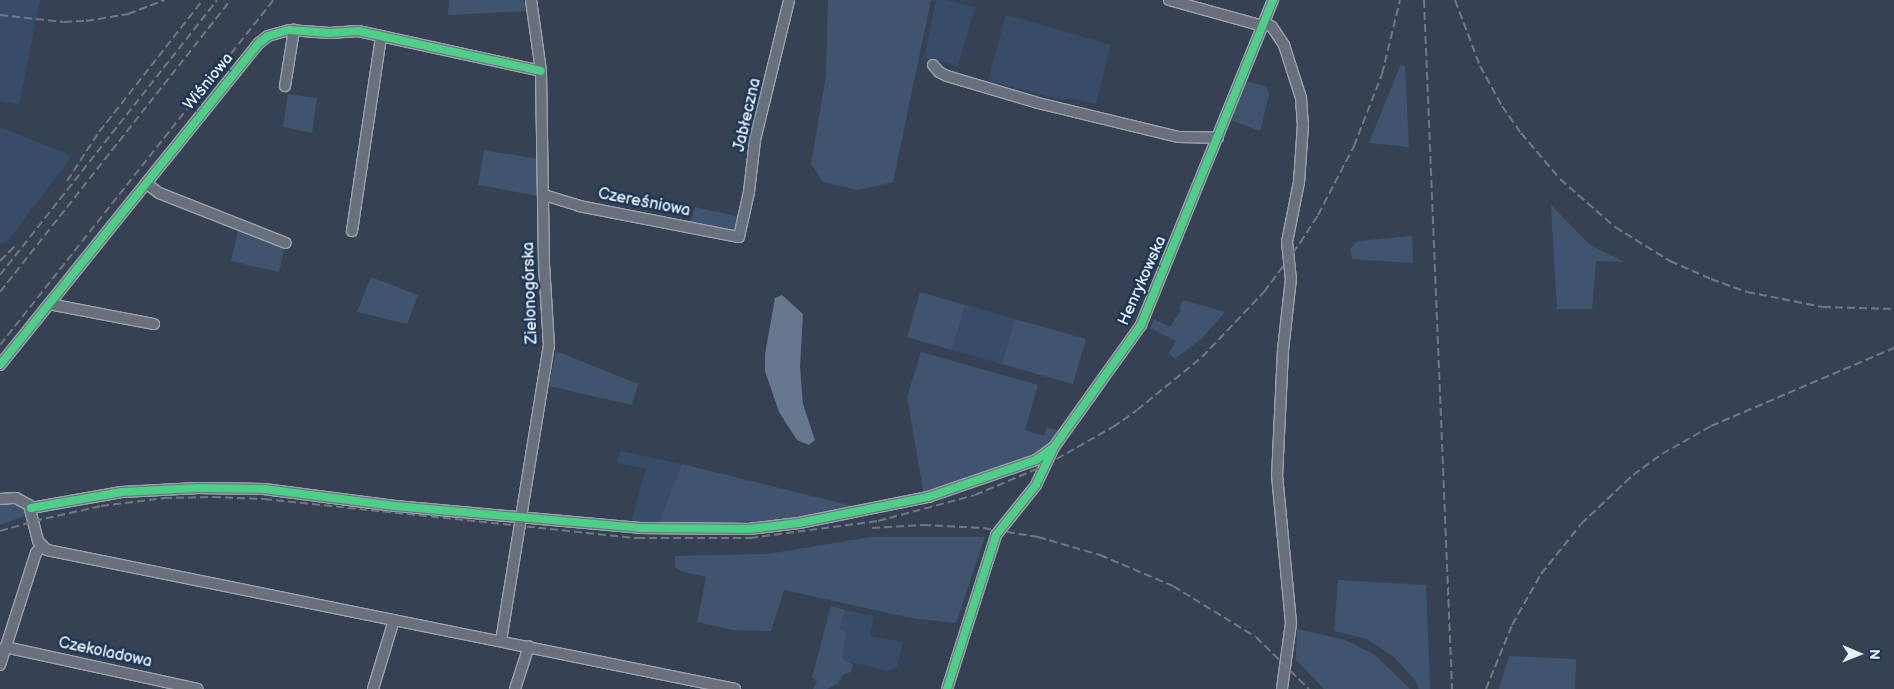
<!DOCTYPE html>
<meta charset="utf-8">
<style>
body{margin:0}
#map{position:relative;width:1894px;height:689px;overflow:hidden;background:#364254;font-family:"Balsamiq Sans",sans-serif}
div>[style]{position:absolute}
.built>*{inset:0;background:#364c68}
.green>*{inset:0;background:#405470}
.water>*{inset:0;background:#66778f}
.roads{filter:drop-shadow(1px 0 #9ba2ab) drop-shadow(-1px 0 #9ba2ab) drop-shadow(0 1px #9ba2ab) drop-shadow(0 -1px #9ba2ab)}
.minor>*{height:10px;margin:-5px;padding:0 5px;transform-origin:5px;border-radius:5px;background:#68717b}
.rail>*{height:2px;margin-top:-1px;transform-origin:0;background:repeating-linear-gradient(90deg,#717882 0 8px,transparent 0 12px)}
.cycleway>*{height:8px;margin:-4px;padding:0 4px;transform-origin:4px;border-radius:4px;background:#4dcf88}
span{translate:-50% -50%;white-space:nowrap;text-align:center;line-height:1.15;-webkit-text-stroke:5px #1d3557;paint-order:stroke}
.street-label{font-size:16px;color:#e8f1f8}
.north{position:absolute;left:1834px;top:629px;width:50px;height:50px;-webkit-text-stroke:4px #1d3557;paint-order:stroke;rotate:91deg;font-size:14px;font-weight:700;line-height:20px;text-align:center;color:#e8f1f8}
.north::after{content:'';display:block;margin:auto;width:18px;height:22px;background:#e8f1f8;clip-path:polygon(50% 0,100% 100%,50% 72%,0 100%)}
</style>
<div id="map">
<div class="built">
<div style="clip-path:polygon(0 0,40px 0,19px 105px,0 101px)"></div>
<div style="clip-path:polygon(918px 0,945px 0,975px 7px,958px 66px,924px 58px,936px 1px)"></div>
<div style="clip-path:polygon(1006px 15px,1111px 45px,1096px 104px,1068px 98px,1064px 100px,988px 81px)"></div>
<div style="clip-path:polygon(0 127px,72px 156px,6px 243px,0 244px)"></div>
<div style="clip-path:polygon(965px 305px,1015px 319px,1002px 364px,952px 350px)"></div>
<div style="clip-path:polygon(620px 451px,682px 464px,658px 524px,631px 522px,646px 469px,617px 463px)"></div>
<div style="clip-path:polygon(845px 610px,874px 616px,870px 636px,903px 642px,897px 666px,888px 671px,843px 660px,846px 634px,840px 629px)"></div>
</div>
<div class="green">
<div style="clip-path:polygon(449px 0,523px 0,527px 11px,448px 15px)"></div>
<div style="clip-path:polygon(828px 0,931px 0,893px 182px,858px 190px,823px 182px,811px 164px,826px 76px)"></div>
<div style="clip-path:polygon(1401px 64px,1405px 66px,1409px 147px,1369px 143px)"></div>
<div style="clip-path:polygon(1246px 81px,1267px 87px,1269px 95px,1260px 131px,1231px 120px)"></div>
<div style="clip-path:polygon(288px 94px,317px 98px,312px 133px,283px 127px)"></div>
<div style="clip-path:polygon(484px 150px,537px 159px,538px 196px,478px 185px)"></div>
<div style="clip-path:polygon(1551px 205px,1590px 245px,1625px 262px,1596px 261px,1592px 309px,1557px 309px)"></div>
<div style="clip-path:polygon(695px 207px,740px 217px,735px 233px,690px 224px)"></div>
<div style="clip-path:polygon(239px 227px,285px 246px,279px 272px,231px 261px)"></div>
<div style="clip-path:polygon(1412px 236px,1413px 263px,1352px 259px,1350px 249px,1358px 241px)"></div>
<div style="clip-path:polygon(371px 277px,418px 295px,407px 324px,357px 312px)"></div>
<div style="clip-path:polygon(920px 292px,965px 305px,952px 350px,907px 337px)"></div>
<div style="clip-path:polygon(1183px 300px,1225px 312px,1203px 337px,1175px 359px,1169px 353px,1176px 341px,1150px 328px,1154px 319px,1170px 327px,1181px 310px,1179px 309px)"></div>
<div style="clip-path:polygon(1015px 319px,1086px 339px,1073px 384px,1002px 364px)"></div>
<div style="clip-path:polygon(556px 351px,638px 384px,632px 405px,549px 386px)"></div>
<div style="clip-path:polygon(921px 352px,1038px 385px,1025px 430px,1044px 436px,1047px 427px,1059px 431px,1048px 446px,1029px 458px,924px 495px,907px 397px)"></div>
<div style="clip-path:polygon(682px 464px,860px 508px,763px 525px,658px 524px)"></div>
<div style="clip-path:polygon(10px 500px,24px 506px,30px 514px,0 525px,0 502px)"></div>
<div style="clip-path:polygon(871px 537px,985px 537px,956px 623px,911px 618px,784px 590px,771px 631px,733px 630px,697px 622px,706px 577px,681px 571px,675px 567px,675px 556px,768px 554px)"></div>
<div style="clip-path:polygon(1338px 580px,1426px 585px,1430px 689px,1419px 689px,1415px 680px,1394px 657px,1367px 639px,1334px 631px)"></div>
<div style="clip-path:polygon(831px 606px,845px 610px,840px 629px,846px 633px,843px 659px,853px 664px,851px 672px,844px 674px,837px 684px,827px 689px,813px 689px,817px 681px,812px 677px)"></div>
<div style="clip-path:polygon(1297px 629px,1345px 640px,1375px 655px,1410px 689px,1324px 689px,1296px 660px)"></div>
<div style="clip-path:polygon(1509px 656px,1576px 659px,1575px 689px,1499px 689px)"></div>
</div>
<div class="water">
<div style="clip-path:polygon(782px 295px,803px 314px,800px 367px,803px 404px,815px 440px,809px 445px,797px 440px,779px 412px,765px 371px,765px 354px,775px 298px)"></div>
</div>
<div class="roads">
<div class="minor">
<div style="left:1169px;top:0;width:98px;rotate:15.5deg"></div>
<div style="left:1264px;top:22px;width:9px;rotate:32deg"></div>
<div style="left:1272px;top:27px;width:22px;rotate:56deg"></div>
<div style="left:1284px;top:45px;width:56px;rotate:72.2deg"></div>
<div style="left:1301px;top:98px;width:26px;rotate:86deg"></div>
<div style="left:1303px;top:124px;width:58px;rotate:93.9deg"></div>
<div style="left:1299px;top:182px;width:61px;rotate:101.3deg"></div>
<div style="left:1287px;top:242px;width:36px;rotate:84deg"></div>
<div style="left:1291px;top:278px;width:72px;rotate:96.3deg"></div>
<div style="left:1283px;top:350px;width:125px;rotate:92.7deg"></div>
<div style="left:1277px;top:475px;width:149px;rotate:84.6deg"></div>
<div style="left:1291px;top:623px;width:67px;rotate:97.8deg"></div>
<div style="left:933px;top:65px;width:9px;rotate:49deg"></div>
<div style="left:939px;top:72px;width:9px;rotate:27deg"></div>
<div style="left:947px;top:76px;width:95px;rotate:16.5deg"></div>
<div style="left:1038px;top:103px;width:145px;rotate:13.6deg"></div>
<div style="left:1179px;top:137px;width:39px;rotate:1deg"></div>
<div style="left:285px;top:86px;width:57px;rotate:-80.9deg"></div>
<div style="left:146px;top:183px;width:16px;rotate:38deg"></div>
<div style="left:159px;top:193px;width:136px;rotate:21.5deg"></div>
<div style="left:544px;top:195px;width:37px;rotate:17deg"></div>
<div style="left:579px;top:206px;width:163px;rotate:11deg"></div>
<div style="left:739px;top:237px;width:46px;rotate:-77.5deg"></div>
<div style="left:749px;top:192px;width:52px;rotate:-83.4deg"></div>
<div style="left:755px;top:140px;width:144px;rotate:-76.3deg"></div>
<div style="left:352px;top:231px;width:197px;rotate:-81.5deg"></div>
<div style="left:49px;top:304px;width:107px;rotate:10.8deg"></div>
<div style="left:0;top:365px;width:413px;rotate:-51.2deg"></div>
<div style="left:259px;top:43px;width:11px;rotate:-38deg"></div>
<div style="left:268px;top:36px;width:22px;rotate:-16deg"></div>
<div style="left:289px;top:30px;width:41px;rotate:4.2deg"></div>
<div style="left:330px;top:33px;width:28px;rotate:-4deg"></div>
<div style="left:358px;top:31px;width:187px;rotate:12.3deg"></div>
<div style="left:0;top:499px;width:16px;rotate:-4deg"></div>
<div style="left:16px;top:498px;width:15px;rotate:28deg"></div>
<div style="left:29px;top:505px;width:37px;rotate:76deg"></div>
<div style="left:38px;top:541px;width:13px;rotate:45deg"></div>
<div style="left:47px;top:550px;width:702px;rotate:11.42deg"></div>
<div style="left:31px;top:508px;width:92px;rotate:-10deg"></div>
<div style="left:122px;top:492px;width:76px;rotate:-3deg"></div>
<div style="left:198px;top:488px;width:66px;rotate:0.9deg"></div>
<div style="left:264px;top:489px;width:132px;rotate:7.4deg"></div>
<div style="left:395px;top:506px;width:246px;rotate:5.1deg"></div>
<div style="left:640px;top:528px;width:109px;rotate:0.5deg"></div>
<div style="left:749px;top:529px;width:50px;rotate:-6.8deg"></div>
<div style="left:799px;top:523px;width:132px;rotate:-11.4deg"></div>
<div style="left:928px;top:497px;width:114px;rotate:-18.9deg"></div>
<div style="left:1036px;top:460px;width:22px;rotate:-36deg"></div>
<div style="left:501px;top:641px;width:299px;rotate:-80.8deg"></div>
<div style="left:549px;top:346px;width:82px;rotate:-93.5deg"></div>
<div style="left:544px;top:264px;width:193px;rotate:-90.9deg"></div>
<div style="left:541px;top:71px;width:72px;rotate:-98deg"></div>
<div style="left:5px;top:647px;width:197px;rotate:12.3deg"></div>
<div style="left:0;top:665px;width:118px;rotate:-72.2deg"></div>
<div style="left:36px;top:553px;width:9px;rotate:-54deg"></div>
<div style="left:373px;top:689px;width:72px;rotate:-73.1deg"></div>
<div style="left:515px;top:689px;width:45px;rotate:-72deg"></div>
<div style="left:947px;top:689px;width:162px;rotate:-72.3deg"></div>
<div style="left:996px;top:535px;width:64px;rotate:-51.3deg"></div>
<div style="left:1036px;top:485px;width:42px;rotate:-64.7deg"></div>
<div style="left:1054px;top:447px;width:150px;rotate:-54.5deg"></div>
<div style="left:1141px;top:325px;width:351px;rotate:-67.9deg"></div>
</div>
</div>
<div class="rail">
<div style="left:1424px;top:0;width:690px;rotate:87.67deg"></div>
<div style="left:1455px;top:0;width:71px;rotate:69.3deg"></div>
<div style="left:1480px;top:66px;width:46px;rotate:61.2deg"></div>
<div style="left:1502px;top:106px;width:33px;rotate:55deg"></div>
<div style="left:1521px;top:133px;width:60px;rotate:49.7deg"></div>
<div style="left:1560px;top:179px;width:73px;rotate:41.1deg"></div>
<div style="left:1615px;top:227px;width:65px;rotate:31.7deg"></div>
<div style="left:1670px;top:261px;width:45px;rotate:23.7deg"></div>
<div style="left:1711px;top:279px;width:38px;rotate:20deg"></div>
<div style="left:1747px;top:292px;width:77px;rotate:11.2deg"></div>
<div style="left:1823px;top:307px;width:71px;rotate:1.6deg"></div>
<div style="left:0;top:15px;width:64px;rotate:6.2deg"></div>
<div style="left:64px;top:22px;width:22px;rotate:-3deg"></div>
<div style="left:86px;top:21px;width:43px;rotate:-9.5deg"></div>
<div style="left:128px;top:14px;width:39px;rotate:-21deg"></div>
<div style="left:67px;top:181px;width:59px;rotate:-56.9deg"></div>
<div style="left:99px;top:132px;width:168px;rotate:-51.8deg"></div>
<div style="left:0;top:261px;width:23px;rotate:-45deg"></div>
<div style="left:0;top:275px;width:350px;rotate:-51.7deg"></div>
<div style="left:0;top:292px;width:372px;rotate:-51.7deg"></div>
<div style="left:0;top:345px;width:440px;rotate:-51.6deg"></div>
<div style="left:872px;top:528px;width:51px;rotate:-3.4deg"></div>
<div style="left:923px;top:525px;width:60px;rotate:2.9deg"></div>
<div style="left:983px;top:528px;width:56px;rotate:9.3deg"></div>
<div style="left:1038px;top:537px;width:65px;rotate:16.2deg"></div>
<div style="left:1100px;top:555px;width:79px;rotate:23deg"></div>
<div style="left:1173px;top:586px;width:97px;rotate:31.6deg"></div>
<div style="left:1256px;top:637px;width:74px;rotate:44.5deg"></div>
<div style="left:0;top:531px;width:35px;rotate:-16deg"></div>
<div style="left:34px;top:521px;width:69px;rotate:-12.6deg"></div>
<div style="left:101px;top:506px;width:64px;rotate:-7.2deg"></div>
<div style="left:164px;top:498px;width:49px;rotate:-1.2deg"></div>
<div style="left:213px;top:497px;width:51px;rotate:2.2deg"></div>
<div style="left:264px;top:499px;width:375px;rotate:6deg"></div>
<div style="left:637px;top:538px;width:113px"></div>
<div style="left:750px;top:538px;width:129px;rotate:-7.6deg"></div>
<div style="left:878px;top:521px;width:100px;rotate:-15deg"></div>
<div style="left:975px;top:495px;width:77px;rotate:-22.9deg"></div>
<div style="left:1046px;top:465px;width:77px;rotate:-29.6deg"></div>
<div style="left:1113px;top:427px;width:29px;rotate:-35deg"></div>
<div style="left:1137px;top:410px;width:84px;rotate:-39.2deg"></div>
<div style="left:1202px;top:357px;width:90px;rotate:-46.4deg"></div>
<div style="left:1264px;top:292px;width:61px;rotate:-53.7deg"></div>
<div style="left:1300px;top:243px;width:33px;rotate:-57deg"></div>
<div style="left:1318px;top:215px;width:78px;rotate:-62.4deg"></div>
<div style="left:1354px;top:146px;width:77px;rotate:-68.7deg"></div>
<div style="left:1382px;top:74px;width:76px;rotate:-76.3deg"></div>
<div style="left:1486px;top:689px;width:69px;rotate:-67.9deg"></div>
<div style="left:1512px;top:625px;width:59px;rotate:-60.4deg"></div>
<div style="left:1541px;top:574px;width:64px;rotate:-51.3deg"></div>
<div style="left:1581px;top:524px;width:71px;rotate:-43.3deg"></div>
<div style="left:1633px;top:475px;width:36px;rotate:-36deg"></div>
<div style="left:1662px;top:454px;width:56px;rotate:-29.7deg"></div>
<div style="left:1711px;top:426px;width:199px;rotate:-23.1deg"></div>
</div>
<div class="cycleway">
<div style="left:0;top:365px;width:413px;rotate:-51.2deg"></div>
<div style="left:259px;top:43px;width:11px;rotate:-38deg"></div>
<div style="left:268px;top:36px;width:22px;rotate:-16deg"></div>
<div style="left:289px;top:30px;width:41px;rotate:4.2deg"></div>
<div style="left:330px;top:33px;width:28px;rotate:-4deg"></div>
<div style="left:358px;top:31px;width:187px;rotate:12.3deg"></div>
<div style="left:31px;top:508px;width:92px;rotate:-10deg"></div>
<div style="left:122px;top:492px;width:76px;rotate:-3deg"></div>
<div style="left:198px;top:488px;width:66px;rotate:0.9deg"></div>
<div style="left:264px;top:489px;width:132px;rotate:7.4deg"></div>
<div style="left:395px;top:506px;width:246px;rotate:5.1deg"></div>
<div style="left:640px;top:528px;width:109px;rotate:0.5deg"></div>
<div style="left:749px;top:529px;width:50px;rotate:-6.8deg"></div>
<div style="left:799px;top:523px;width:132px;rotate:-11.4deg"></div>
<div style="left:928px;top:497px;width:114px;rotate:-18.9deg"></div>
<div style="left:1036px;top:460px;width:22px;rotate:-36deg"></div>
<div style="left:947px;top:689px;width:162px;rotate:-72.3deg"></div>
<div style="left:996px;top:535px;width:64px;rotate:-51.3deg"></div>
<div style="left:1036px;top:485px;width:42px;rotate:-64.7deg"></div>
<div style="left:1054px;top:447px;width:150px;rotate:-54.5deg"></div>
<div style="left:1141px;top:325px;width:351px;rotate:-67.9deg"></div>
</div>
<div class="street-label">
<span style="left:209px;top:82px;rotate:-51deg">Wiśniowa</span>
<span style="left:748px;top:115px;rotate:-77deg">Jabłeczna</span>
<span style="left:644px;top:203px;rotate:11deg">Czereśniowa</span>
<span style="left:1143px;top:281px;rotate:-66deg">Henrykowska</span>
<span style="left:531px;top:293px;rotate:-92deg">Zielonogórska</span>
<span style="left:105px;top:653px;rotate:12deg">Czekoladowa</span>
</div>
<div class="north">N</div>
</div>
